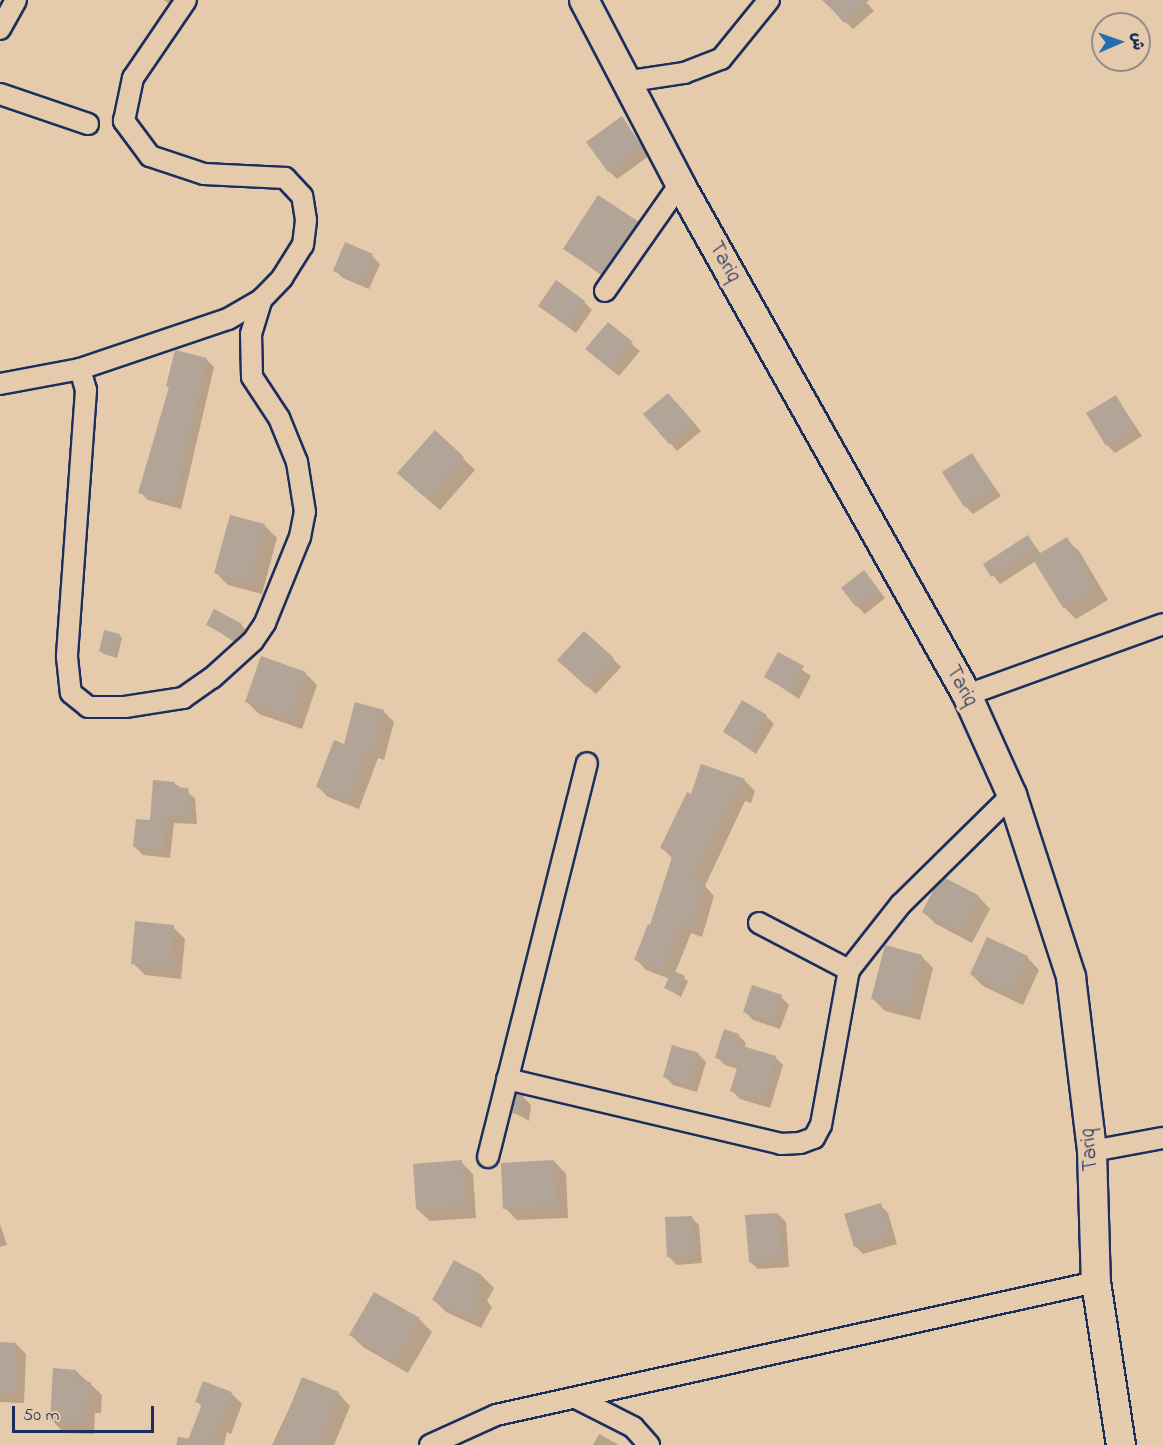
<!DOCTYPE html>
<meta charset="utf-8">
<style>
body{margin:0}
#map{position:relative;width:1163px;height:1445px;overflow:hidden;background:#e5caac;font-family:"Indie Flower","Playpen Sans Arabic",sans-serif}
div>[style]{position:absolute}
.shadow>*{inset:0;background:#0003}
.building>*{inset:0;background:#b3a498}
.roads{filter:drop-shadow(2px 0 #1b2f5e) drop-shadow(-2px 0 #1b2f5e) drop-shadow(0 2px #1b2f5e) drop-shadow(0 -2px #1b2f5e)}
.street>*{height:20px;margin:-10px;padding:0 10px;transform-origin:10px;border-radius:10px;background:#e5caac}
.secondary>*{height:28px;margin:-14px;padding:0 14px;transform-origin:14px;border-radius:14px;background:#e5caac}
span{translate:-50% -50%;white-space:nowrap;text-align:center;line-height:1.15;-webkit-text-stroke:6px #e5caac;paint-order:stroke}
.street-label{font-size:21px;color:#1b2f5e}
.north{position:absolute;left:1091px;top:12px;width:60px;height:60px;box-sizing:border-box;background:#e5caac;border:2px solid #948c8d;border-radius:50%;rotate:88deg;font-size:16px;font-weight:700;line-height:24px;text-align:center;color:#1b2f5e}
.north::after{content:'';display:block;margin:auto;width:21px;height:27px;background:#1f6fb2;clip-path:polygon(50% 0,100% 100%,50% 72%,0 100%)}
.scale{position:absolute;left:12px;top:1406px;width:142px;height:27px;box-sizing:border-box;border:3px solid #1b2f5e;border-top:0;padding-left:8px;font-size:18px;line-height:21px;white-space:nowrap;color:#1b2f5e;-webkit-text-stroke:4px #e5caac;paint-order:stroke}
</style>
<div id="map">
<div class="shadow">
<div style="clip-path:polygon(163px 0,197px 0,184px 12px)"></div>
<div style="clip-path:polygon(822px 0,864px 0,874px 11px,853px 29px)"></div>
<div style="clip-path:polygon(622px 118px,649px 156px,617px 179px,609px 171px)"></div>
<div style="clip-path:polygon(638px 223px,650px 235px,615px 285px,565px 249px)"></div>
<div style="clip-path:polygon(372px 256px,380px 264px,369px 289px,343px 278px,335px 270px)"></div>
<div style="clip-path:polygon(584px 302px,592px 310px,576px 333px,540px 306px)"></div>
<div style="clip-path:polygon(608px 324px,640px 351px,619px 376px,595px 357px)"></div>
<div style="clip-path:polygon(206px 359px,214px 367px,181px 509px,148px 500px,140px 492px,170px 389px,167px 386px)"></div>
<div style="clip-path:polygon(1116px 397px,1142px 436px,1115px 453px,1107px 445px)"></div>
<div style="clip-path:polygon(676px 402px,701px 431px,677px 451px,670px 443px)"></div>
<div style="clip-path:polygon(435px 432px,475px 470px,440px 510px,411px 485px)"></div>
<div style="clip-path:polygon(972px 455px,1001px 496px,973px 514px,965px 506px)"></div>
<div style="clip-path:polygon(265px 526px,277px 538px,262px 594px,228px 585px,216px 573px)"></div>
<div style="clip-path:polygon(1028px 537px,1041px 554px,1066px 539px,1079px 551px,1108px 600px,1076px 619px,1064px 607px,1036px 561px,1000px 584px,985px 565px)"></div>
<div style="clip-path:polygon(871px 580px,885px 598px,865px 614px,857px 606px)"></div>
<div style="clip-path:polygon(207px 624px,241px 625px,249px 633px,242px 647px)"></div>
<div style="clip-path:polygon(119px 635px,122px 638px,117px 658px,104px 654px,100px 651px)"></div>
<div style="clip-path:polygon(779px 654px,811px 676px,799px 699px,766px 677px)"></div>
<div style="clip-path:polygon(613px 659px,621px 667px,596px 694px,567px 668px)"></div>
<div style="clip-path:polygon(305px 673px,317px 685px,302px 729px,259px 714px,247px 702px)"></div>
<div style="clip-path:polygon(383px 711px,394px 722px,384px 760px,378px 758px,359px 809px,328px 797px,318px 787px,345px 746px)"></div>
<div style="clip-path:polygon(766px 716px,774px 724px,756px 754px,725px 732px)"></div>
<div style="clip-path:polygon(744px 780px,755px 791px,751px 803px,745px 801px,705px 886px,714px 896px,702px 937px,691px 933px,675px 973px,688px 981px,681px 997px,666px 988px,670px 979px,646px 970px,636px 959px,651px 927px,673px 859px,662px 848px,692px 796px)"></div>
<div style="clip-path:polygon(174px 783px,195px 798px,197px 824px,174px 823px,170px 858px,143px 855px,135px 847px)"></div>
<div style="clip-path:polygon(945px 880px,978px 896px,990px 909px,972px 943px,936px 924px,923px 912px)"></div>
<div style="clip-path:polygon(173px 927px,185px 939px,181px 979px,145px 975px,133px 963px)"></div>
<div style="clip-path:polygon(921px 956px,933px 968px,920px 1020px,885px 1011px,873px 999px)"></div>
<div style="clip-path:polygon(1027px 957px,1039px 970px,1023px 1005px,983px 986px,971px 974px)"></div>
<div style="clip-path:polygon(781px 997px,789px 1005px,780px 1029px,753px 1020px,745px 1012px)"></div>
<div style="clip-path:polygon(738px 1035px,746px 1043px,744px 1048px,775px 1057px,783px 1065px,770px 1108px,740px 1099px,732px 1091px,738px 1069px,725px 1065px,717px 1057px)"></div>
<div style="clip-path:polygon(698px 1054px,706px 1062px,697px 1092px,673px 1085px,665px 1077px)"></div>
<div style="clip-path:polygon(523px 1097px,531px 1105px,529px 1121px,513px 1112px)"></div>
<div style="clip-path:polygon(554px 1161px,566px 1174px,568px 1218px,517px 1220px,505px 1208px)"></div>
<div style="clip-path:polygon(461px 1162px,473px 1174px,476px 1218px,430px 1221px,417px 1209px)"></div>
<div style="clip-path:polygon(880px 1205px,888px 1213px,897px 1244px,863px 1254px,855px 1246px)"></div>
<div style="clip-path:polygon(778px 1214px,786px 1222px,789px 1267px,758px 1269px,750px 1262px)"></div>
<div style="clip-path:polygon(691px 1217px,699px 1225px,702px 1263px,677px 1265px,669px 1257px)"></div>
<div style="clip-path:polygon(0 1224px,7px 1245px,0 1247px)"></div>
<div style="clip-path:polygon(455px 1262px,482px 1276px,494px 1288px,487px 1301px,492px 1307px,481px 1328px,446px 1312px,434px 1300px)"></div>
<div style="clip-path:polygon(375px 1294px,420px 1320px,432px 1332px,408px 1373px,363px 1347px,351px 1335px)"></div>
<div style="clip-path:polygon(0 1344px,16px 1344px,26px 1354px,24px 1403px,0 1402px)"></div>
<div style="clip-path:polygon(76px 1371px,102px 1395px,101px 1413px,95px 1413px,94px 1434px,64px 1433px,52px 1420px)"></div>
<div style="clip-path:polygon(303px 1379px,338px 1393px,350px 1406px,334px 1445px,272px 1445px)"></div>
<div style="clip-path:polygon(203px 1383px,232px 1394px,242px 1404px,231px 1434px,227px 1432px,224px 1445px,176px 1445px,178px 1437px,190px 1439px,202px 1407px,197px 1401px)"></div>
<div style="clip-path:polygon(599px 1434px,619px 1445px,593px 1445px)"></div>
</div>
<div class="building">
<div style="clip-path:polygon(824px 0,869px 0,844px 23px)"></div>
<div style="clip-path:polygon(622px 116px,642px 147px,608px 172px,586px 142px)"></div>
<div style="clip-path:polygon(598px 195px,639px 222px,602px 274px,563px 249px)"></div>
<div style="clip-path:polygon(345px 242px,373px 254px,361px 283px,333px 271px)"></div>
<div style="clip-path:polygon(556px 280px,585px 301px,568px 327px,538px 306px)"></div>
<div style="clip-path:polygon(608px 322px,633px 342px,611px 369px,585px 349px)"></div>
<div style="clip-path:polygon(175px 350px,207px 358px,174px 502px,138px 493px,169px 387px,166px 386px)"></div>
<div style="clip-path:polygon(668px 393px,694px 423px,669px 444px,643px 414px)"></div>
<div style="clip-path:polygon(1116px 395px,1135px 428px,1106px 446px,1086px 413px)"></div>
<div style="clip-path:polygon(435px 430px,464px 457px,427px 499px,397px 473px)"></div>
<div style="clip-path:polygon(972px 453px,994px 487px,964px 507px,942px 472px)"></div>
<div style="clip-path:polygon(230px 515px,265px 524px,250px 583px,214px 573px)"></div>
<div style="clip-path:polygon(1028px 535px,1036px 548px,991px 577px,983px 564px)"></div>
<div style="clip-path:polygon(1067px 537px,1097px 587px,1063px 608px,1032px 558px)"></div>
<div style="clip-path:polygon(864px 570px,879px 590px,856px 607px,841px 588px)"></div>
<div style="clip-path:polygon(214px 609px,242px 624px,234px 640px,206px 625px)"></div>
<div style="clip-path:polygon(104px 630px,120px 634px,114px 656px,99px 651px)"></div>
<div style="clip-path:polygon(584px 631px,614px 658px,587px 687px,557px 660px)"></div>
<div style="clip-path:polygon(778px 652px,804px 666px,790px 692px,764px 677px)"></div>
<div style="clip-path:polygon(261px 656px,306px 672px,290px 718px,245px 702px)"></div>
<div style="clip-path:polygon(742px 700px,767px 715px,748px 747px,723px 732px)"></div>
<div style="clip-path:polygon(355px 702px,384px 710px,374px 750px,367px 749px,348px 800px,316px 787px,334px 740px,344px 744px)"></div>
<div style="clip-path:polygon(701px 764px,745px 779px,740px 793px,734px 791px,692px 880px,704px 884px,691px 927px,680px 923px,662px 970px,634px 960px,648px 924px,650px 925px,673px 854px,660px 848px,687px 792px,691px 794px)"></div>
<div style="clip-path:polygon(153px 780px,175px 782px,175px 787px,188px 788px,190px 801px,189px 817px,167px 816px,163px 850px,133px 847px,136px 819px,150px 820px)"></div>
<div style="clip-path:polygon(945px 878px,978px 895px,960px 932px,922px 912px,934px 889px)"></div>
<div style="clip-path:polygon(135px 921px,174px 925px,170px 967px,131px 964px)"></div>
<div style="clip-path:polygon(987px 937px,1028px 956px,1010px 994px,970px 974px)"></div>
<div style="clip-path:polygon(885px 945px,922px 955px,908px 1009px,871px 999px)"></div>
<div style="clip-path:polygon(672px 970px,685px 976px,677px 994px,664px 988px)"></div>
<div style="clip-path:polygon(752px 985px,782px 995px,773px 1022px,743px 1012px)"></div>
<div style="clip-path:polygon(724px 1029px,739px 1034px,736px 1044px,776px 1056px,762px 1101px,730px 1091px,738px 1065px,715px 1058px)"></div>
<div style="clip-path:polygon(672px 1045px,699px 1053px,689px 1085px,663px 1077px)"></div>
<div style="clip-path:polygon(516px 1094px,524px 1095px,521px 1114px,511px 1113px)"></div>
<div style="clip-path:polygon(462px 1160px,465px 1206px,416px 1209px,413px 1164px)"></div>
<div style="clip-path:polygon(554px 1160px,557px 1206px,503px 1209px,501px 1163px)"></div>
<div style="clip-path:polygon(881px 1203px,890px 1236px,854px 1247px,844px 1214px)"></div>
<div style="clip-path:polygon(778px 1213px,782px 1259px,749px 1262px,745px 1215px)"></div>
<div style="clip-path:polygon(692px 1216px,695px 1255px,667px 1257px,665px 1217px)"></div>
<div style="clip-path:polygon(454px 1260px,482px 1275px,474px 1290px,481px 1293px,469px 1317px,432px 1300px)"></div>
<div style="clip-path:polygon(374px 1292px,420px 1318px,396px 1362px,349px 1335px)"></div>
<div style="clip-path:polygon(0 1342px,16px 1343px,15px 1394px,0 1393px)"></div>
<div style="clip-path:polygon(53px 1368px,76px 1370px,76px 1381px,91px 1382px,90px 1402px,84px 1401px,83px 1423px,50px 1421px)"></div>
<div style="clip-path:polygon(302px 1377px,339px 1392px,318px 1445px,275px 1445px)"></div>
<div style="clip-path:polygon(203px 1381px,232px 1392px,220px 1424px,217px 1422px,211px 1445px,186px 1445px,202px 1404px,195px 1402px)"></div>
</div>
<div class="roads">
<div class="street">
<div style="left:0;top:29px;width:33px;rotate:-61deg"></div>
<div style="left:624px;top:82px;width:61px;rotate:-8.5deg"></div>
<div style="left:684px;top:73px;width:40px;rotate:-21deg"></div>
<div style="left:721px;top:59px;width:76px;rotate:-50.9deg"></div>
<div style="left:0;top:94px;width:93px;rotate:18.8deg"></div>
<div style="left:605px;top:291px;width:131px;rotate:-55deg"></div>
<div style="left:80px;top:369px;width:22px;rotate:74deg"></div>
<div style="left:86px;top:390px;width:268px;rotate:94.1deg"></div>
<div style="left:67px;top:657px;width:36px;rotate:84deg"></div>
<div style="left:71px;top:693px;width:22px;rotate:39deg"></div>
<div style="left:88px;top:707px;width:37px"></div>
<div style="left:125px;top:707px;width:59px;rotate:-8.8deg"></div>
<div style="left:183px;top:698px;width:35px;rotate:-35deg"></div>
<div style="left:212px;top:678px;width:55px;rotate:-42.1deg"></div>
<div style="left:253px;top:641px;width:22px;rotate:-56deg"></div>
<div style="left:265px;top:623px;width:93px;rotate:-67.9deg"></div>
<div style="left:300px;top:537px;width:25px;rotate:-79deg"></div>
<div style="left:305px;top:512px;width:51px;rotate:-99.1deg"></div>
<div style="left:297px;top:462px;width:48px;rotate:-112.2deg"></div>
<div style="left:279px;top:418px;width:49px;rotate:-123.4deg"></div>
<div style="left:252px;top:377px;width:43px;rotate:-91.3deg"></div>
<div style="left:251px;top:334px;width:37px;rotate:-73deg"></div>
<div style="left:0;top:384px;width:81px;rotate:-10.6deg"></div>
<div style="left:80px;top:369px;width:156px;rotate:-18.7deg"></div>
<div style="left:228px;top:319px;width:39px;rotate:-30deg"></div>
<div style="left:262px;top:299px;width:29px;rotate:-46deg"></div>
<div style="left:282px;top:278px;width:39px;rotate:-58deg"></div>
<div style="left:303px;top:245px;width:25px;rotate:-83deg"></div>
<div style="left:306px;top:220px;width:24px;rotate:-99deg"></div>
<div style="left:302px;top:196px;width:25px;rotate:-133deg"></div>
<div style="left:285px;top:178px;width:81px;rotate:-177.2deg"></div>
<div style="left:204px;top:174px;width:57px;rotate:-161.6deg"></div>
<div style="left:150px;top:156px;width:44px;rotate:-126.6deg"></div>
<div style="left:124px;top:121px;width:44px;rotate:-78.2deg"></div>
<div style="left:133px;top:78px;width:94px;rotate:-55.8deg"></div>
<div style="left:967px;top:695px;width:208px;rotate:-19.9deg"></div>
<div style="left:759px;top:923px;width:102px;rotate:27.6deg"></div>
<div style="left:849px;top:970px;width:84px;rotate:-51.8deg"></div>
<div style="left:901px;top:904px;width:156px;rotate:-44.5deg"></div>
<div style="left:507px;top:1079px;width:282px;rotate:13.3deg"></div>
<div style="left:781px;top:1144px;width:19px;rotate:-3deg"></div>
<div style="left:800px;top:1143px;width:15px;rotate:-20deg"></div>
<div style="left:814px;top:1138px;width:15px;rotate:-62deg"></div>
<div style="left:821px;top:1125px;width:158px;rotate:-79.8deg"></div>
<div style="left:1092px;top:1151px;width:72px;rotate:-10.4deg"></div>
<div style="left:488px;top:1157px;width:406px;rotate:-75.9deg"></div>
<div style="left:578px;top:1399px;width:62px;rotate:27deg"></div>
<div style="left:633px;top:1427px;width:24px;rotate:48deg"></div>
<div style="left:430px;top:1445px;width:72px;rotate:-24.4deg"></div>
<div style="left:496px;top:1415px;width:615px;rotate:-12.5deg"></div>
</div>
<div class="secondary">
<div style="left:584px;top:0;width:208px;rotate:62.4deg"></div>
<div style="left:680px;top:184px;width:586px;rotate:60.68deg"></div>
<div style="left:967px;top:695px;width:110px;rotate:65.8deg"></div>
<div style="left:1012px;top:795px;width:191px;rotate:72deg"></div>
<div style="left:1071px;top:977px;width:175px;rotate:83.1deg"></div>
<div style="left:1092px;top:1151px;width:131px;rotate:88.3deg"></div>
<div style="left:1096px;top:1282px;width:165px;rotate:81.3deg"></div>
</div>
</div>
<div class="street-label">
<span style="left:724px;top:262px;rotate:61deg">Tariq</span>
<span style="left:961px;top:686px;rotate:62deg">Tariq</span>
<span style="left:1090px;top:1150px;rotate:-94deg">Tariq</span>
</div>
<div class="north">ش</div>
<div class="scale">50 m</div>
</div>
